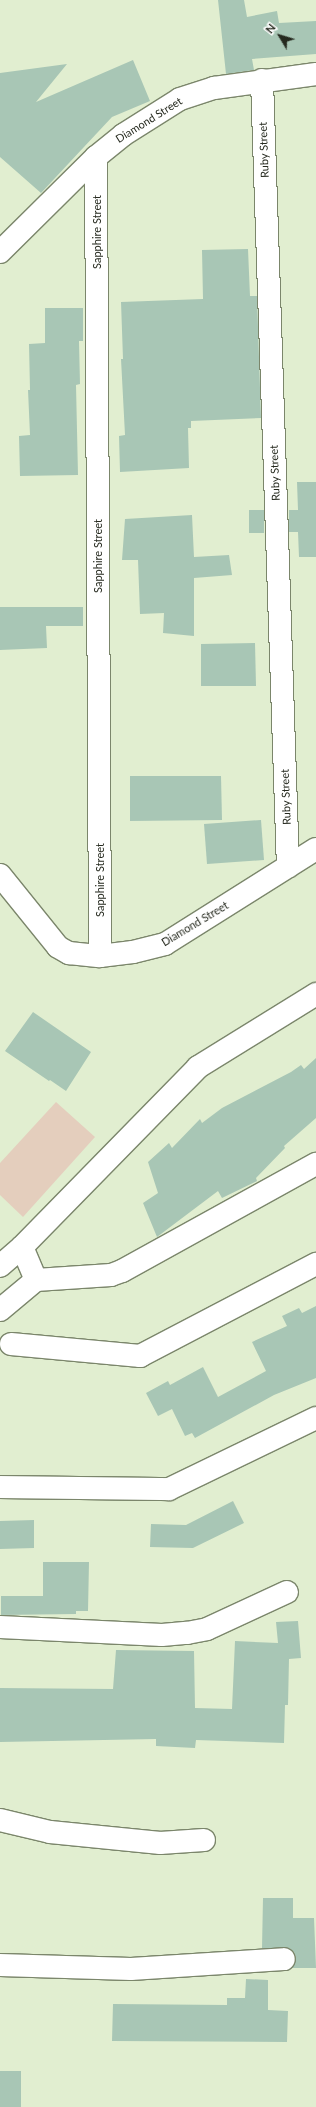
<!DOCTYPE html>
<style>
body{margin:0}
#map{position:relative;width:316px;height:2107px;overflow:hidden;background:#e1eed0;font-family:Lato,sans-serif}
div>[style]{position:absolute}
.green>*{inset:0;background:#e4cebd}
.building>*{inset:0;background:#a8c6b5}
.roads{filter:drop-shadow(1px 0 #7b866b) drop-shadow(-1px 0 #7b866b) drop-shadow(0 1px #7b866b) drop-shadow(0 -1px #7b866b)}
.minor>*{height:22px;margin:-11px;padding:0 11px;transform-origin:11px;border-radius:11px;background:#fff}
span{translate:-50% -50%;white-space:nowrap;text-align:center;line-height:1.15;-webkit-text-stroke:3.5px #fff;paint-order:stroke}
.street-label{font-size:11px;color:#25291e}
.north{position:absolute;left:260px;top:16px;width:40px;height:40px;-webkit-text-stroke:3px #fff;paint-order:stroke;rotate:308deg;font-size:11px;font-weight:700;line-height:16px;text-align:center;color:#25291e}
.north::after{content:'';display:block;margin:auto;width:14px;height:18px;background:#25291e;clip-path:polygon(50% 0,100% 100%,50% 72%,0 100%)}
</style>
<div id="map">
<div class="green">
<div style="clip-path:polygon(56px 1102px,95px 1137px,23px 1217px,0 1195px,0 1163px)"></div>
</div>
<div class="building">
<div style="clip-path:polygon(218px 0,244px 0,247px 17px,277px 11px,279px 23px,316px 21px,316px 54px,252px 59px,254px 70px,226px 74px)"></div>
<div style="clip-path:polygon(133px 60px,150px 101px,112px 117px,41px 193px,0 157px,0 73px,67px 64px,36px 102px)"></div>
<div style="clip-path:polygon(248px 249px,250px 296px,257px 296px,261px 418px,191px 421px,191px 428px,188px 428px,189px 468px,120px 472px,119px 436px,125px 435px,121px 359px,123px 359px,121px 302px,203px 299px,202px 250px)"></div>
<div style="clip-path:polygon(45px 308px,83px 308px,83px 341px,79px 341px,80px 384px,76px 385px,78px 475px,20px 476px,19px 436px,30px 435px,28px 390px,30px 390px,29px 344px,45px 343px)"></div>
<div style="clip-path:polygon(297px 482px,316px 482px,316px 557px,299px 557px,298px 532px,289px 532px,289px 510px,298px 510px)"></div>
<div style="clip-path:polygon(249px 510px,264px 510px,264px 533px,249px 533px)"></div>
<div style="clip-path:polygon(192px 515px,194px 557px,229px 555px,232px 575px,194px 578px,194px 636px,163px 633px,164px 613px,140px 614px,138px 560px,122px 560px,125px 519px)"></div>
<div style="clip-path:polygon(0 607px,83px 607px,83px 626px,46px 626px,47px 648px,0 650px)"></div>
<div style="clip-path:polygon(255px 643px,256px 686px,201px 686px,201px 644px)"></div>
<div style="clip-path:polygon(130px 776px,221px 776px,222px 820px,130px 821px)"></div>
<div style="clip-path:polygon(261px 820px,264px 860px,207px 864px,204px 824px)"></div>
<div style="clip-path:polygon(33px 1012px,91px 1052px,66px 1091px,50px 1080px,49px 1081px,5px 1051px)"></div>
<div style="clip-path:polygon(316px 1058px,316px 1118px,284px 1146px,285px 1148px,256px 1178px,257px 1181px,222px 1198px,218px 1191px,157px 1237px,143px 1203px,158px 1193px,148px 1162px,169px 1143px,172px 1148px,200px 1119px,202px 1123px,222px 1108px,291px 1072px,301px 1065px,304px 1069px)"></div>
<div style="clip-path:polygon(316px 1306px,316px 1378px,274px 1395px,195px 1438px,192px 1433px,185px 1436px,172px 1409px,158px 1416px,146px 1393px,168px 1381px,170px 1385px,203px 1367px,218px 1397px,266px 1371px,252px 1342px,287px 1326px,282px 1316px,299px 1308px,302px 1313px)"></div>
<div style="clip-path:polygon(233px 1501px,244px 1523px,193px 1548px,150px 1547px,151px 1524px,186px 1525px)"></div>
<div style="clip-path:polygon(34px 1520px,34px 1548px,0 1549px,0 1521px)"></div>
<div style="clip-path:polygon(43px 1562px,89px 1562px,88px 1611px,76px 1611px,76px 1614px,1px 1615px,1px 1596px,43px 1596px)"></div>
<div style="clip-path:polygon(298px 1621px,301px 1658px,289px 1659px,288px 1705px,285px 1705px,284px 1743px,196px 1740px,195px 1748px,156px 1746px,156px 1739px,0 1742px,0 1688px,113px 1689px,116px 1650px,194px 1651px,195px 1708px,232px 1709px,235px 1641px,278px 1643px,276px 1622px)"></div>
<div style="clip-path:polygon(263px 1898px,293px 1898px,293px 1918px,314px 1918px,316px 1968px,292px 1968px,296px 1958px,294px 1952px,289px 1948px,262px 1948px)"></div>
<div style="clip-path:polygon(246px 1979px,268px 1980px,268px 2010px,288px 2011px,287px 2042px,112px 2041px,113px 2004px,227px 2005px,227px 1998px,245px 1998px)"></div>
<div style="clip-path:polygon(0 2071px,21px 2071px,21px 2107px,0 2107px)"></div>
</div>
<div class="roads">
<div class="minor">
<div style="left:262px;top:80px;width:787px;rotate:88.11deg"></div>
<div style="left:96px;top:157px;width:799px;rotate:89.71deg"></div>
<div style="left:0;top:252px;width:135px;rotate:-44.7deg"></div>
<div style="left:96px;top:157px;width:35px;rotate:-39deg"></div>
<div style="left:123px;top:135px;width:67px;rotate:-32.3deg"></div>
<div style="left:180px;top:99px;width:36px;rotate:-18deg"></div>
<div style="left:214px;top:88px;width:103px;rotate:-7.8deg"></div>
<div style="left:0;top:875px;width:92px;rotate:51.1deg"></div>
<div style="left:58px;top:947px;width:13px;rotate:29deg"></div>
<div style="left:69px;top:953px;width:31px;rotate:6deg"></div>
<div style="left:100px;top:956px;width:33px;rotate:-7deg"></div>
<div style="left:133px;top:952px;width:33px;rotate:-14deg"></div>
<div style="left:165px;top:944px;width:178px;rotate:-32.2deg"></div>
<div style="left:0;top:1266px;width:29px;rotate:-41deg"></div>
<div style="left:22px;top:1247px;width:252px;rotate:-45.6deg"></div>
<div style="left:198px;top:1067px;width:139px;rotate:-31.7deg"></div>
<div style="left:36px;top:1280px;width:75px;rotate:-3.8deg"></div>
<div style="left:111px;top:1275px;width:12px;rotate:-20deg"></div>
<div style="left:122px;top:1271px;width:222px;rotate:-28.9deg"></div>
<div style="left:0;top:1310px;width:47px;rotate:-39.8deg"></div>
<div style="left:36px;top:1280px;width:36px;rotate:-113deg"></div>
<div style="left:11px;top:1344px;width:130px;rotate:5.3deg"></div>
<div style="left:140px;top:1356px;width:199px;rotate:-27.6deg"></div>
<div style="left:0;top:1487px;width:169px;rotate:0.7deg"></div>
<div style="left:169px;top:1489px;width:163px;rotate:-25.8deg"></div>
<div style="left:0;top:1627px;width:162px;rotate:2.8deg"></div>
<div style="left:162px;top:1635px;width:25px;rotate:-5deg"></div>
<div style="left:187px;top:1633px;width:20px;rotate:-11deg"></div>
<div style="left:207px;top:1629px;width:88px;rotate:-24.8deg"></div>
<div style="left:0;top:1820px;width:51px;rotate:13.5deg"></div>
<div style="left:50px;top:1832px;width:111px;rotate:5.7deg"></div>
<div style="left:160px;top:1843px;width:44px;rotate:-3.9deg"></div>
<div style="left:0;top:1965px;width:131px;rotate:1.7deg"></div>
<div style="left:131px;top:1969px;width:153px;rotate:-3.7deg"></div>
</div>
</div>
<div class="street-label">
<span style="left:149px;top:120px;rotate:-32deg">Diamond Street</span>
<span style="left:264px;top:150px;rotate:-92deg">Ruby Street</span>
<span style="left:97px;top:232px;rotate:-90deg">Sapphire Street</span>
<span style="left:275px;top:473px;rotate:-92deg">Ruby Street</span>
<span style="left:98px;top:556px;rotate:-90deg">Sapphire Street</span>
<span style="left:286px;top:797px;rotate:-92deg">Ruby Street</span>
<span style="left:100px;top:880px;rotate:-90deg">Sapphire Street</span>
<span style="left:195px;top:924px;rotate:-31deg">Diamond Street</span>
</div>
<div class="north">N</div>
</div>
